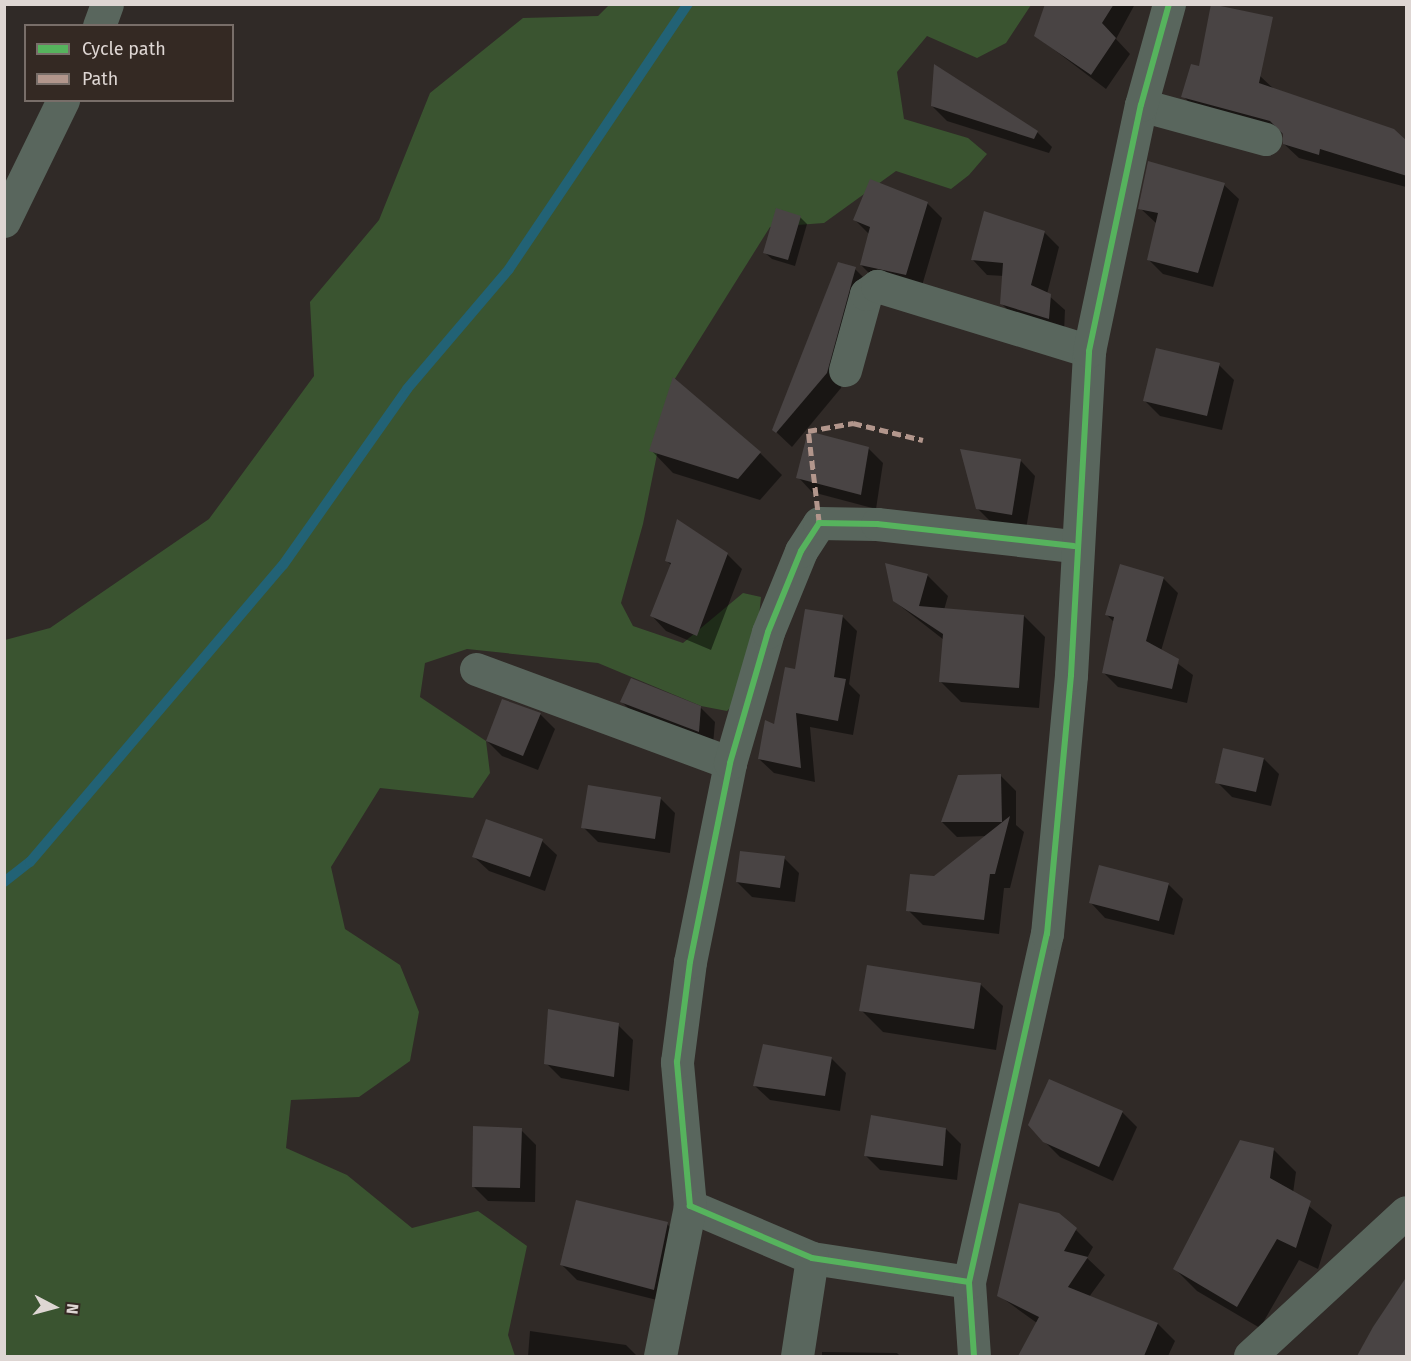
<!DOCTYPE html>
<style>
body{margin:0}
#map{position:relative;width:1411px;height:1361px;overflow:hidden;background:#302a27;font-family:"Fira Sans",sans-serif}
div>[style]{position:absolute}
.green>*{inset:0;background:#3a5430}
.shadow>*{inset:0;background:#0007}
.stream>*{height:10px;margin:-5px;padding:0 5px;transform-origin:5px;border-radius:5px;background:#226275}
.building>*{inset:0;background:#494444}
.minor>*{height:33px;margin:-16.5px;padding:0 16.5px;transform-origin:16.5px;border-radius:16.5px;background:#59665d}
.quiet>*{height:4.5px;margin-top:-2.25px;transform-origin:0;background:repeating-linear-gradient(90deg,#b2968c 0 9px,transparent 0 13.5px)}
.cycleway>*{height:6px;margin:-3px;padding:0 3px;transform-origin:3px;border-radius:3px;background:#56b35d}
span{translate:-50% -50%;white-space:nowrap;text-align:center;line-height:1.15;-webkit-text-stroke:6px #342923;paint-order:stroke}
.frame{position:absolute;inset:0;border:6px solid #ded6d3;pointer-events:none}
.legend{position:absolute;left:24px;top:24px;width:210px;height:78px;box-sizing:border-box;background:#342923;border:2px solid #786e69;margin:0;padding:8px 10px;list-style:none;font-size:18px;color:#ded6d3}
.legend li{display:flex;align-items:center;gap:12px;height:30px}
.legend b{width:30px;border:2px solid #786e69}
.north{position:absolute;left:24px;top:1277px;width:60px;height:60px;-webkit-text-stroke:4px #342923;paint-order:stroke;rotate:96deg;font-size:16px;font-weight:700;line-height:24px;text-align:center;color:#ded6d3}
.north::after{content:'';display:block;margin:auto;width:21px;height:27px;background:#ded6d3;clip-path:polygon(50% 0,100% 100%,50% 72%,0 100%)}
</style>
<div id="map">
<div class="green">
<div style="clip-path:polygon(610px 4px,1031px 5px,1006px 43px,977px 58px,927px 36px,897px 72px,904px 119px,968px 138px,987px 154px,969px 175px,951px 189px,896px 171px,824px 223px,770px 227px,671px 385px,643px 524px,621px 603px,633px 626px,683px 643px,743px 593px,761px 597px,752px 685px,727px 711px,701px 706px,598px 663px,467px 649px,425px 663px,420px 697px,486px 741px,490px 773px,473px 798px,380px 788px,331px 867px,345px 929px,400px 965px,419px 1012px,410px 1061px,359px 1097px,291px 1100px,286px 1148px,347px 1175px,412px 1228px,478px 1211px,527px 1246px,508px 1335px,515px 1356px,5px 1356px,5px 640px,50px 628px,209px 519px,314px 376px,310px 302px,379px 220px,430px 93px,523px 18px,598px 16px)"></div>
</div>
<div class="shadow">
<div style="clip-path:polygon(1047px 4px,1135px 4px,1116px 39px,1130px 54px,1106px 89px,1036px 36px)"></div>
<div style="clip-path:polygon(1260px 76px,1274px 89px,1406px 143px,1406px 187px,1299px 158px,1284px 144px,1284px 134px,1197px 110px,1183px 96px)"></div>
<div style="clip-path:polygon(932px 106px,1037px 132px,1052px 147px,1049px 153px,947px 121px)"></div>
<div style="clip-path:polygon(1224px 185px,1239px 199px,1213px 287px,1163px 274px,1148px 259px,1157px 224px,1140px 208px)"></div>
<div style="clip-path:polygon(927px 203px,942px 218px,921px 289px,876px 280px,861px 265px,870px 235px,855px 220px)"></div>
<div style="clip-path:polygon(800px 217px,807px 224px,795px 266px,772px 259px,764px 252px)"></div>
<div style="clip-path:polygon(1044px 232px,1059px 247px,1047px 294px,1065px 310px,1064px 333px,1016px 318px,1001px 303px,1004px 276px,987px 275px,973px 260px)"></div>
<div style="clip-path:polygon(855px 269px,870px 284px,841px 388px,792px 447px,774px 430px)"></div>
<div style="clip-path:polygon(1219px 365px,1234px 380px,1222px 430px,1160px 416px,1145px 401px)"></div>
<div style="clip-path:polygon(868px 448px,883px 463px,876px 509px,812px 492px,798px 477px)"></div>
<div style="clip-path:polygon(651px 450px,760px 453px,782px 475px,760px 500px,673px 473px)"></div>
<div style="clip-path:polygon(1021px 461px,1035px 476px,1026px 529px,992px 523px,977px 508px)"></div>
<div style="clip-path:polygon(727px 554px,742px 569px,711px 650px,666px 631px,652px 616px,672px 566px,667px 561px)"></div>
<div style="clip-path:polygon(927px 575px,948px 596px,944px 610px,1024px 616px,1045px 637px,1039px 708px,961px 702px,940px 681px,944px 640px,894px 601px)"></div>
<div style="clip-path:polygon(1163px 578px,1178px 593px,1161px 651px,1193px 675px,1187px 703px,1118px 687px,1103px 672px,1114px 622px,1107px 615px)"></div>
<div style="clip-path:polygon(842px 616px,857px 631px,849px 684px,860px 695px,853px 735px,810px 727px,815px 782px,774px 773px,759px 759px,797px 671px)"></div>
<div style="clip-path:polygon(622px 702px,700px 707px,715px 722px,713px 745px,637px 717px)"></div>
<div style="clip-path:polygon(540px 714px,555px 729px,538px 770px,502px 756px,487px 741px)"></div>
<div style="clip-path:polygon(1264px 759px,1279px 774px,1271px 806px,1232px 797px,1217px 782px)"></div>
<div style="clip-path:polygon(1001px 776px,1016px 791px,1016px 825px,1024px 832px,1010px 888px,1004px 888px,999px 934px,923px 925px,908px 910px,935px 877px,987px 836px,957px 837px,942px 822px,959px 777px)"></div>
<div style="clip-path:polygon(661px 799px,675px 813px,670px 853px,598px 842px,583px 827px)"></div>
<div style="clip-path:polygon(542px 841px,557px 855px,545px 891px,489px 871px,474px 857px)"></div>
<div style="clip-path:polygon(784px 858px,799px 873px,795px 902px,752px 897px,737px 882px)"></div>
<div style="clip-path:polygon(1168px 884px,1183px 899px,1174px 935px,1105px 918px,1091px 903px)"></div>
<div style="clip-path:polygon(980px 984px,1003px 1006px,996px 1050px,883px 1032px,861px 1010px)"></div>
<div style="clip-path:polygon(618px 1025px,633px 1040px,629px 1091px,561px 1078px,546px 1063px)"></div>
<div style="clip-path:polygon(831px 1058px,846px 1073px,840px 1111px,770px 1100px,755px 1086px)"></div>
<div style="clip-path:polygon(1122px 1112px,1137px 1127px,1113px 1181px,1060px 1157px,1044px 1141px)"></div>
<div style="clip-path:polygon(946px 1129px,961px 1144px,957px 1180px,880px 1170px,865px 1155px)"></div>
<div style="clip-path:polygon(521px 1130px,536px 1145px,535px 1202px,488px 1201px,473px 1186px)"></div>
<div style="clip-path:polygon(1274px 1150px,1296px 1172px,1293px 1193px,1332px 1225px,1318px 1269px,1299px 1260px,1260px 1328px,1197px 1291px,1175px 1269px)"></div>
<div style="clip-path:polygon(667px 1224px,682px 1239px,669px 1303px,577px 1280px,562px 1265px)"></div>
<div style="clip-path:polygon(1076px 1230px,1093px 1247px,1087px 1258px,1105px 1275px,1089px 1297px,1158px 1324px,1175px 1341px,1168px 1356px,1020px 1356px,1037px 1323px,998px 1295px)"></div>
<div style="clip-path:polygon(1399px 1291px,1406px 1296px,1406px 1356px,1359px 1356px)"></div>
<div style="clip-path:polygon(530px 1331px,626px 1345px,637px 1356px,528px 1356px)"></div>
<div style="clip-path:polygon(822px 1352px,897px 1353px,900px 1356px,822px 1356px)"></div>
</div>
<div class="stream">
<div style="left:4px;top:882px;width:33px;rotate:-38deg"></div>
<div style="left:30px;top:862px;width:390px;rotate:-49.6deg"></div>
<div style="left:283px;top:565px;width:215px;rotate:-54.8deg"></div>
<div style="left:407px;top:389px;width:157px;rotate:-49.6deg"></div>
<div style="left:509px;top:269px;width:320px;rotate:-56deg"></div>
</div>
<div class="building">
<div style="clip-path:polygon(1045px 4px,1114px 4px,1102px 23px,1116px 38px,1091px 75px,1034px 36px)"></div>
<div style="clip-path:polygon(1211px 4px,1273px 17px,1259px 83px,1394px 129px,1407px 141px,1407px 176px,1320px 149px,1319px 155px,1283px 144px,1283px 134px,1270px 121px,1181px 97px,1191px 64px,1199px 66px)"></div>
<div style="clip-path:polygon(934px 64px,1038px 131px,1034px 139px,931px 106px)"></div>
<div style="clip-path:polygon(1148px 161px,1225px 183px,1198px 273px,1147px 260px,1158px 213px,1138px 209px)"></div>
<div style="clip-path:polygon(870px 179px,928px 202px,906px 275px,860px 265px,870px 227px,853px 220px)"></div>
<div style="clip-path:polygon(776px 208px,801px 216px,788px 260px,763px 253px)"></div>
<div style="clip-path:polygon(984px 211px,1045px 231px,1031px 285px,1051px 294px,1049px 319px,1000px 304px,1003px 263px,971px 260px)"></div>
<div style="clip-path:polygon(838px 262px,856px 267px,827px 373px,776px 433px,772px 430px)"></div>
<div style="clip-path:polygon(1156px 348px,1220px 363px,1207px 416px,1143px 401px)"></div>
<div style="clip-path:polygon(673px 377px,761px 452px,738px 479px,649px 451px)"></div>
<div style="clip-path:polygon(808px 431px,869px 447px,861px 495px,796px 478px)"></div>
<div style="clip-path:polygon(960px 449px,1021px 459px,1012px 515px,976px 509px)"></div>
<div style="clip-path:polygon(677px 519px,728px 553px,697px 636px,650px 616px,671px 563px,665px 561px)"></div>
<div style="clip-path:polygon(885px 563px,928px 574px,919px 606px,1024px 615px,1019px 688px,939px 682px,943px 634px,893px 601px)"></div>
<div style="clip-path:polygon(1120px 564px,1164px 577px,1146px 641px,1179px 659px,1172px 689px,1102px 673px,1114px 617px,1105px 615px)"></div>
<div style="clip-path:polygon(805px 609px,843px 615px,834px 677px,846px 679px,838px 721px,796px 713px,801px 768px,758px 759px,765px 720px,774px 724px,785px 667px,795px 669px)"></div>
<div style="clip-path:polygon(631px 678px,701px 706px,699px 732px,620px 702px)"></div>
<div style="clip-path:polygon(502px 699px,541px 713px,523px 756px,486px 741px)"></div>
<div style="clip-path:polygon(1223px 748px,1264px 758px,1256px 792px,1215px 783px)"></div>
<div style="clip-path:polygon(1001px 774px,1002px 822px,941px 822px,958px 775px)"></div>
<div style="clip-path:polygon(588px 785px,661px 797px,655px 839px,581px 828px)"></div>
<div style="clip-path:polygon(1010px 816px,995px 874px,990px 874px,984px 920px,906px 911px,910px 874px,934px 876px)"></div>
<div style="clip-path:polygon(486px 819px,543px 839px,530px 877px,472px 857px)"></div>
<div style="clip-path:polygon(740px 851px,785px 856px,780px 888px,736px 882px)"></div>
<div style="clip-path:polygon(1099px 865px,1169px 883px,1159px 921px,1089px 903px)"></div>
<div style="clip-path:polygon(867px 965px,981px 983px,974px 1029px,859px 1011px)"></div>
<div style="clip-path:polygon(548px 1009px,619px 1023px,614px 1077px,544px 1064px)"></div>
<div style="clip-path:polygon(763px 1044px,832px 1057px,825px 1096px,753px 1086px)"></div>
<div style="clip-path:polygon(1049px 1079px,1123px 1111px,1099px 1167px,1043px 1142px,1028px 1125px)"></div>
<div style="clip-path:polygon(871px 1115px,946px 1128px,943px 1166px,864px 1156px)"></div>
<div style="clip-path:polygon(473px 1126px,522px 1128px,520px 1188px,472px 1187px)"></div>
<div style="clip-path:polygon(1240px 1140px,1274px 1148px,1270px 1178px,1311px 1201px,1296px 1248px,1277px 1239px,1237px 1307px,1173px 1269px)"></div>
<div style="clip-path:polygon(576px 1200px,668px 1222px,654px 1290px,560px 1265px)"></div>
<div style="clip-path:polygon(1019px 1203px,1059px 1213px,1077px 1228px,1064px 1251px,1088px 1257px,1068px 1287px,1158px 1323px,1144px 1356px,1018px 1356px,1039px 1317px,997px 1296px)"></div>
<div style="clip-path:polygon(1407px 1276px,1407px 1356px,1357px 1356px,1373px 1327px)"></div>
</div>
<div class="minor">
<div style="left:99px;top:26px;width:23px;rotate:-70deg"></div>
<div style="left:1141px;top:105px;width:129px;rotate:15.3deg"></div>
<div style="left:4px;top:221px;width:135px;rotate:-64deg"></div>
<div style="left:845px;top:370px;width:79px;rotate:-74.6deg"></div>
<div style="left:866px;top:294px;width:14px;rotate:-36deg"></div>
<div style="left:877px;top:286px;width:222px;rotate:17deg"></div>
<div style="left:476px;top:669px;width:271px;rotate:20.3deg"></div>
<div style="left:969px;top:1282px;width:159px;rotate:-171.3deg"></div>
<div style="left:812px;top:1258px;width:133px;rotate:-156.9deg"></div>
<div style="left:690px;top:1206px;width:145px;rotate:-95.2deg"></div>
<div style="left:677px;top:1062px;width:101px;rotate:-82.6deg"></div>
<div style="left:690px;top:962px;width:203px;rotate:-78.6deg"></div>
<div style="left:730px;top:763px;width:136px;rotate:-73.8deg"></div>
<div style="left:768px;top:632px;width:87px;rotate:-67.8deg"></div>
<div style="left:801px;top:551px;width:33px;rotate:-57deg"></div>
<div style="left:819px;top:523px;width:58px;rotate:1deg"></div>
<div style="left:877px;top:524px;width:198px;rotate:6.4deg"></div>
<div style="left:660px;top:1356px;width:153px;rotate:-78.7deg"></div>
<div style="left:797px;top:1356px;width:99px;rotate:-81.3deg"></div>
<div style="left:974px;top:1356px;width:74px;rotate:-93.9deg"></div>
<div style="left:969px;top:1282px;width:357px;rotate:-77.4deg"></div>
<div style="left:1047px;top:934px;width:260px;rotate:-84.7deg"></div>
<div style="left:1071px;top:675px;width:324px;rotate:-86.8deg"></div>
<div style="left:1089px;top:351px;width:251px;rotate:-78.1deg"></div>
<div style="left:1141px;top:105px;width:105px;rotate:-74.5deg"></div>
<div style="left:1250px;top:1356px;width:212px;rotate:-42.7deg"></div>
</div>
<div class="quiet">
<div style="left:819px;top:523px;width:93px;rotate:-96.8deg"></div>
<div style="left:808px;top:431px;width:46px;rotate:-10.1deg"></div>
<div style="left:853px;top:423px;width:72px;rotate:13.7deg"></div>
</div>
<div class="cycleway">
<div style="left:969px;top:1282px;width:159px;rotate:-171.3deg"></div>
<div style="left:812px;top:1258px;width:133px;rotate:-156.9deg"></div>
<div style="left:690px;top:1206px;width:145px;rotate:-95.2deg"></div>
<div style="left:677px;top:1062px;width:101px;rotate:-82.6deg"></div>
<div style="left:690px;top:962px;width:203px;rotate:-78.6deg"></div>
<div style="left:730px;top:763px;width:136px;rotate:-73.8deg"></div>
<div style="left:768px;top:632px;width:87px;rotate:-67.8deg"></div>
<div style="left:801px;top:551px;width:33px;rotate:-57deg"></div>
<div style="left:819px;top:523px;width:58px;rotate:1deg"></div>
<div style="left:877px;top:524px;width:198px;rotate:6.4deg"></div>
<div style="left:974px;top:1356px;width:74px;rotate:-93.9deg"></div>
<div style="left:969px;top:1282px;width:357px;rotate:-77.4deg"></div>
<div style="left:1047px;top:934px;width:260px;rotate:-84.7deg"></div>
<div style="left:1071px;top:675px;width:324px;rotate:-86.8deg"></div>
<div style="left:1089px;top:351px;width:251px;rotate:-78.1deg"></div>
<div style="left:1141px;top:105px;width:105px;rotate:-74.5deg"></div>
</div>
<div class="frame"></div>
<ul class="legend">
<li><b style="height:8px;background:#56b35d"></b>Cycle path</li>
<li><b style="height:8px;background:#b2968c"></b>Path</li>
</ul>
<div class="north">N</div>
</div>
